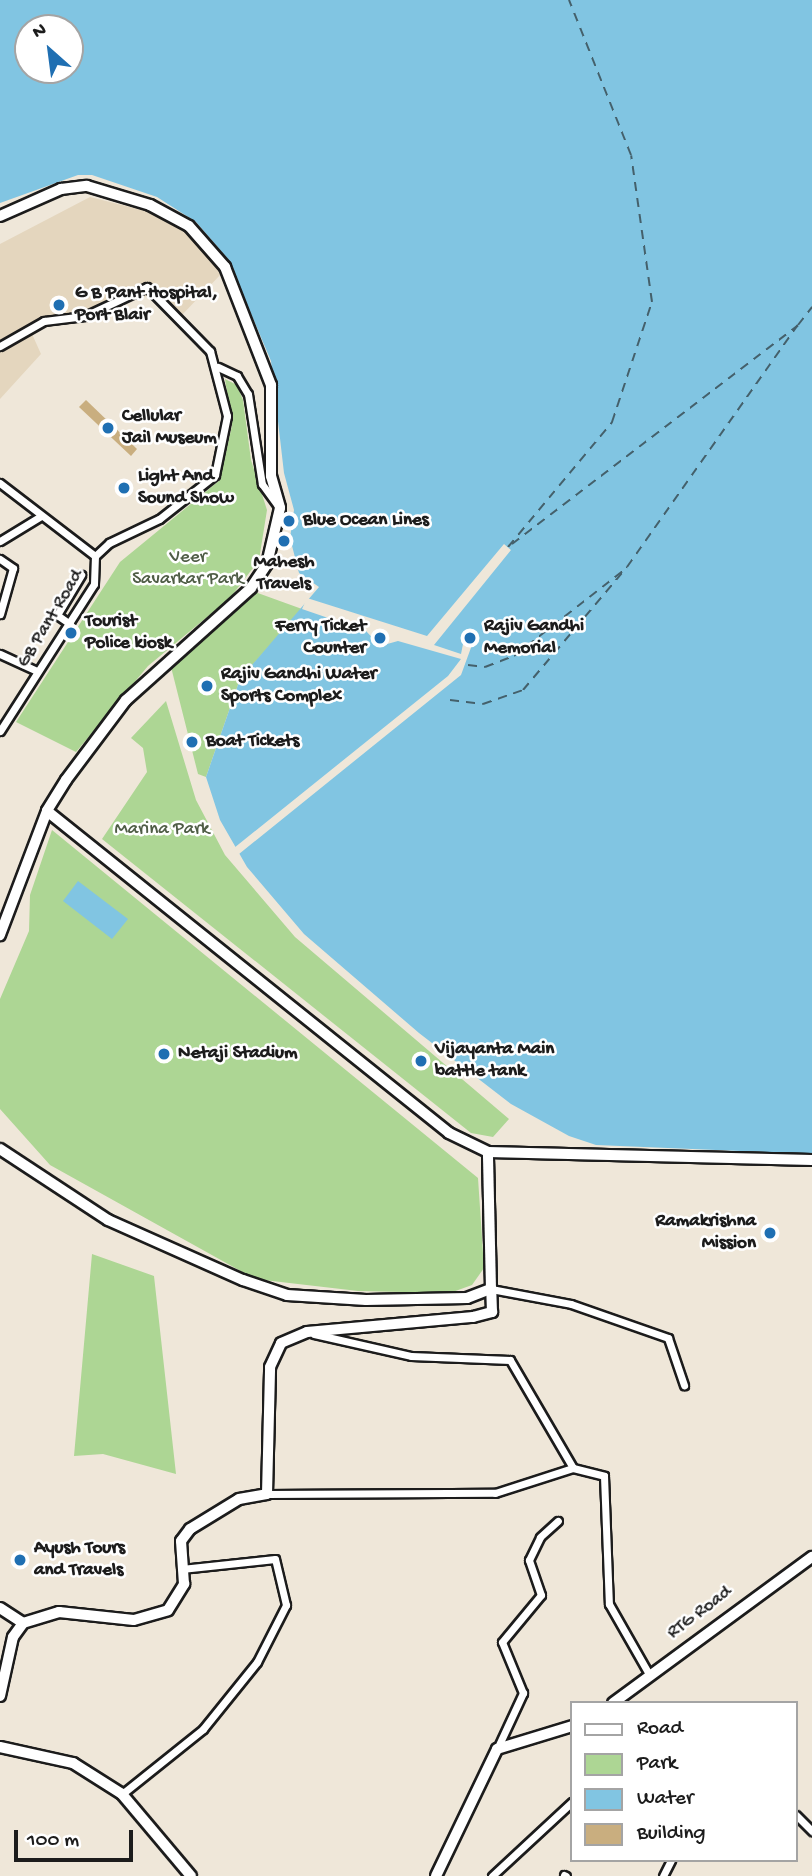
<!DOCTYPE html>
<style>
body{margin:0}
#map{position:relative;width:812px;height:1876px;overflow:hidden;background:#efe7d9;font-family:"Gochi Hand",sans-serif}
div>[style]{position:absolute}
.built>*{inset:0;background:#e4d6be}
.green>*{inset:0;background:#add694}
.water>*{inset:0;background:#81c5e2}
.pier>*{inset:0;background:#efe7d9}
.ferry>*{height:2px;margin-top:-1px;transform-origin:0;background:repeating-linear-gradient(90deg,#44606b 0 9px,transparent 0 16px)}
.building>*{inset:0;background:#c9ae7f}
.roads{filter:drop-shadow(2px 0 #1c1c1c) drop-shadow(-2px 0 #1c1c1c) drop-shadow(0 2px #1c1c1c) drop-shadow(0 -2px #1c1c1c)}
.street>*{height:7px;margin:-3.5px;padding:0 3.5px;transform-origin:3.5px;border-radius:3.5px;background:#fff}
.secondary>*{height:10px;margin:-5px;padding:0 5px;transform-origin:5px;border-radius:5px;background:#fff}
.primary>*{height:10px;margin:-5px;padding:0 5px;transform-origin:5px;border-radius:5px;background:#fff}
.dots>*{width:19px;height:19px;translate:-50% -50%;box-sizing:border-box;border:4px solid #fff;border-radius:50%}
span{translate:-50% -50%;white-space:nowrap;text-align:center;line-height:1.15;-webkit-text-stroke:5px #fff;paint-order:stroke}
.poi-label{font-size:19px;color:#1c1c1c;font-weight:700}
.left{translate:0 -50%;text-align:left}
.right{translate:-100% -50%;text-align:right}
.park-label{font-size:19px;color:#4f5d46}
.street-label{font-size:19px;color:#1c1c1c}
.legend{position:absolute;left:570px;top:1701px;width:228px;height:161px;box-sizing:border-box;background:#fff;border:2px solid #a4a4a4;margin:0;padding:9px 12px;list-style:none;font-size:21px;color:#1c1c1c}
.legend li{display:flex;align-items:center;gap:14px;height:35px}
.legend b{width:35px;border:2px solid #a4a4a4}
.north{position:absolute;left:14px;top:14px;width:70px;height:70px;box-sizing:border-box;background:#fff;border:2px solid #a4a4a4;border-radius:50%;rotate:332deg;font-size:19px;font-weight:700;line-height:28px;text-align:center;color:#1c1c1c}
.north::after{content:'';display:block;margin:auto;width:24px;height:32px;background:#1f6fb2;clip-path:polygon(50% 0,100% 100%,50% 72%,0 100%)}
.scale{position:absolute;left:14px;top:1830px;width:119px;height:32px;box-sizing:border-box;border:4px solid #1c1c1c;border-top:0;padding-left:9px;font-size:21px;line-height:24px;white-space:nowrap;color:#1c1c1c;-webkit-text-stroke:5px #fff;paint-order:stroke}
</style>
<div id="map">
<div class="built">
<div style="clip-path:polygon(90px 197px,158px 214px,191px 237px,223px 272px,181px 316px,157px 293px,40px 327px,32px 334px,41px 354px,0 399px,0 244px)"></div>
</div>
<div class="green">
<div style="clip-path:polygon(225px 379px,237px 385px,243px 400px,251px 460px,267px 510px,259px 560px,230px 598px,148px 666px,76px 752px,16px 722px,120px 562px,220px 480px,232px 425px)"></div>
<div style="clip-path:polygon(255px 592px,302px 609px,240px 679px,206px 777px,198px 774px,171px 667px)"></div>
<div style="clip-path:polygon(166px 701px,196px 800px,225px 855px,295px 937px,509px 1119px,493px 1137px,471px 1133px,102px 839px,147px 772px,143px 748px,131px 738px)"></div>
<div style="clip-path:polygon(52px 830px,478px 1178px,484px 1268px,472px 1285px,450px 1293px,358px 1291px,255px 1279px,50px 1165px,0 1109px,0 999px,29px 931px,30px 895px)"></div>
<div style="clip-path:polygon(92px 1254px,154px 1276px,176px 1474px,103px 1454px,74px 1456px)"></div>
</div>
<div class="water">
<div style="clip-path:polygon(evenodd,0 0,812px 0,812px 1154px,596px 1145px,569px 1136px,511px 1104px,419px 1033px,304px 934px,247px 867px,220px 820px,206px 777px,240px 679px,319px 587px,299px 573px,290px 538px,294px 510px,284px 473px,271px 361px,228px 259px,196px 222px,157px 197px,92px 175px,78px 175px,0 203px,0 0,28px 28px,70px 28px,70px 70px,28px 70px,28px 28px)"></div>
<div style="clip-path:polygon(78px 881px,128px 919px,112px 939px,63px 901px)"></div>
</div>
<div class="pier">
<div style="clip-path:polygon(504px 544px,511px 550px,434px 645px,461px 654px,465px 634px,476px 634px,461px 675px,239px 854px,234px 848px,448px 676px,461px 659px,398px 641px,380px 646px,366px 631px,302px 609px,307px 598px,427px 636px)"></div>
</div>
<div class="ferry">
<div style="left:512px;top:544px;width:360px;rotate:-37.4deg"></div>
<div style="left:798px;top:325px;width:23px;rotate:-52deg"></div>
<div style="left:508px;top:547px;width:163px;rotate:-50.2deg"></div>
<div style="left:612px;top:422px;width:126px;rotate:-71.6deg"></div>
<div style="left:652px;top:302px;width:148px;rotate:-98.1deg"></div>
<div style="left:631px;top:155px;width:167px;rotate:-111.8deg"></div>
<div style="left:468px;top:665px;width:17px;rotate:7deg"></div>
<div style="left:485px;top:667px;width:31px;rotate:-21deg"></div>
<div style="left:514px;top:656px;width:140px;rotate:-38deg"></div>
<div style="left:450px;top:700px;width:33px;rotate:7deg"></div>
<div style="left:483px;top:704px;width:42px;rotate:-19.3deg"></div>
<div style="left:523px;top:690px;width:161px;rotate:-49.8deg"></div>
<div style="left:627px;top:567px;width:296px;rotate:-54.8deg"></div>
</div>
<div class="building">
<div style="clip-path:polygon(86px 400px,137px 449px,131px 456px,79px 407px)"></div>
</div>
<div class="roads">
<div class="street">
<div style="left:0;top:346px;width:51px;rotate:-29.6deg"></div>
<div style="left:44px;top:321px;width:41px;rotate:-7deg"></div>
<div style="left:85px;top:316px;width:68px;rotate:-25.1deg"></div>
<div style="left:147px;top:287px;width:90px;rotate:45.5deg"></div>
<div style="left:210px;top:351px;width:67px;rotate:75.3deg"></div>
<div style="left:227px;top:416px;width:60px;rotate:101.5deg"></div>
<div style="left:215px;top:475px;width:71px;rotate:141.8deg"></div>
<div style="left:159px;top:519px;width:55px;rotate:154.4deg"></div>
<div style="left:109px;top:543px;width:19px;rotate:137deg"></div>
<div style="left:95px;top:556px;width:120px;rotate:-142.5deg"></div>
<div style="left:218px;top:367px;width:21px;rotate:25deg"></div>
<div style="left:237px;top:376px;width:21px;rotate:59deg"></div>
<div style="left:248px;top:394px;width:91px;rotate:81.2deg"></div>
<div style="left:262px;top:484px;width:26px;rotate:54deg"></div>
<div style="left:0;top:541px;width:48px;rotate:-31.4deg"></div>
<div style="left:0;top:559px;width:16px;rotate:35deg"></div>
<div style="left:13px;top:568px;width:48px;rotate:105.8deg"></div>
<div style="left:70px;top:624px;width:16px;rotate:-145deg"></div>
<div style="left:57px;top:615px;width:47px;rotate:-59deg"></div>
<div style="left:0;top:654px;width:41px;rotate:24.7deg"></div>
<div style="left:0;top:731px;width:174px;rotate:-57.4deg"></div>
<div style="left:94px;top:584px;width:28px;rotate:-88deg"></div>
<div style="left:491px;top:1289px;width:81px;rotate:10.6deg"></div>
<div style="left:571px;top:1304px;width:103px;rotate:19.3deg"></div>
<div style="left:668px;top:1338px;width:50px;rotate:71.2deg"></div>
<div style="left:314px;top:1334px;width:99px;rotate:12.8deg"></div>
<div style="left:411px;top:1356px;width:99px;rotate:2.3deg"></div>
<div style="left:510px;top:1360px;width:125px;rotate:59.7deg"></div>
<div style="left:573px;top:1468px;width:32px;rotate:14deg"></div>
<div style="left:604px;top:1476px;width:128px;rotate:87.8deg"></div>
<div style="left:609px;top:1604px;width:81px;rotate:60.3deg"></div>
<div style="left:267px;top:1494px;width:228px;rotate:-0.3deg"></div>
<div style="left:495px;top:1493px;width:82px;rotate:-17.8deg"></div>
<div style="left:497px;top:1749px;width:62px;rotate:-65.1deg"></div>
<div style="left:523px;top:1693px;width:55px;rotate:-112.4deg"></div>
<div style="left:502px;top:1642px;width:61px;rotate:-50.3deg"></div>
<div style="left:541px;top:1595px;width:37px;rotate:-109deg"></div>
<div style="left:529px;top:1560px;width:25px;rotate:-64deg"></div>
<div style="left:540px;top:1537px;width:24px;rotate:-42deg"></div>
<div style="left:122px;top:1794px;width:104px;rotate:-38.7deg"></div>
<div style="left:203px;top:1729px;width:86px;rotate:-51.1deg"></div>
<div style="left:257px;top:1662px;width:64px;rotate:-63deg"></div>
<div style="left:286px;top:1605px;width:47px;rotate:-103.4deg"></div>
<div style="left:275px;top:1559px;width:94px;rotate:173.9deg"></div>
<div style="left:796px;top:1815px;width:23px;rotate:45deg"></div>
<div style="left:564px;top:1875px;width:2px;rotate:27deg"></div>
<div style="left:492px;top:1876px;width:109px;rotate:-42.8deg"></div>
<div style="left:663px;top:1876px;width:18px;rotate:-63deg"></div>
</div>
<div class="secondary">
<div style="left:0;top:216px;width:67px;rotate:-23.9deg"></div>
<div style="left:61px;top:189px;width:26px;rotate:-7deg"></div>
<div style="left:87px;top:186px;width:66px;rotate:16.8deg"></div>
<div style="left:150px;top:205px;width:44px;rotate:28.3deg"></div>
<div style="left:189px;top:226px;width:55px;rotate:48.7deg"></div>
<div style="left:225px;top:267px;width:127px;rotate:68.7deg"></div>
<div style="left:271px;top:385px;width:91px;rotate:90deg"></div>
<div style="left:271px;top:476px;width:33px;rotate:74deg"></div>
<div style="left:280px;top:508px;width:57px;rotate:103.1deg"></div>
<div style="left:267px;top:564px;width:29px;rotate:124deg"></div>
<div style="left:251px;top:588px;width:168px;rotate:138.1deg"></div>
<div style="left:126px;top:700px;width:100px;rotate:126.9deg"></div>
<div style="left:66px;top:780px;width:36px;rotate:122deg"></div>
<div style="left:47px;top:811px;width:133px;rotate:110.8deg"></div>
<div style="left:47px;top:811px;width:515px;rotate:38.69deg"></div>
<div style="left:449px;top:1133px;width:43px;rotate:26deg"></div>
<div style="left:488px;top:1152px;width:324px;rotate:1.4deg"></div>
<div style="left:0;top:1149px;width:129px;rotate:33.3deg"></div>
<div style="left:108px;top:1220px;width:148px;rotate:24deg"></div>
<div style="left:243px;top:1280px;width:46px;rotate:18.8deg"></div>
<div style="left:287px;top:1295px;width:79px;rotate:3.6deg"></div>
<div style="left:366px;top:1300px;width:101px;rotate:-1.1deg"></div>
<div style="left:467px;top:1298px;width:26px;rotate:-21deg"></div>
<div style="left:491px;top:1289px;width:137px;rotate:-91.3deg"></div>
<div style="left:0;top:1608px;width:27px;rotate:33deg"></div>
<div style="left:23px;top:1623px;width:38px;rotate:-17deg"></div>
<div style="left:59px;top:1612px;width:75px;rotate:6.1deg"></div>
<div style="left:134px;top:1620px;width:35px;rotate:-16deg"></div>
<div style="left:168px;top:1610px;width:31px;rotate:-58deg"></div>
<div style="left:184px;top:1584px;width:43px;rotate:-94deg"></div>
<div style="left:181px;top:1541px;width:15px;rotate:-53deg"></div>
<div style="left:190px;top:1529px;width:57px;rotate:-31.5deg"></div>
<div style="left:239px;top:1499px;width:28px;rotate:-10deg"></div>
<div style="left:267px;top:1494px;width:127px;rotate:-88.6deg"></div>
<div style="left:270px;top:1367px;width:26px;rotate:-65deg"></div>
<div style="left:281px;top:1343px;width:28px;rotate:-23deg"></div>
<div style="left:307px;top:1332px;width:167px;rotate:-5.2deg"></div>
<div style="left:473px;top:1317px;width:20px;rotate:-15deg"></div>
<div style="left:492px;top:1312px;width:23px;rotate:-92deg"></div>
<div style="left:0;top:1696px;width:60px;rotate:-77.6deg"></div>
<div style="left:13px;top:1637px;width:17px;rotate:-54deg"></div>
<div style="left:613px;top:1703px;width:247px;rotate:-36.3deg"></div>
<div style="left:436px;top:1876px;width:141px;rotate:-64.3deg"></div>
<div style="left:497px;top:1749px;width:78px;rotate:-17deg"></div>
</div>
<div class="primary">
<div style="left:0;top:1747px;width:75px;rotate:12.4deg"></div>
<div style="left:73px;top:1763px;width:58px;rotate:32.3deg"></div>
<div style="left:122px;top:1794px;width:107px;rotate:49.9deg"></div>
</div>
</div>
<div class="dots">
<div style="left:59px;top:305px;background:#1f6fb2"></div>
<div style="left:108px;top:428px;background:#1f6fb2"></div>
<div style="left:124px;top:488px;background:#1f6fb2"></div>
<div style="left:289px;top:521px;background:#1f6fb2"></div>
<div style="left:284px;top:541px;background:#1f6fb2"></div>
<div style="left:71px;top:633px;background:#1f6fb2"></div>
<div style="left:380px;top:638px;background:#1f6fb2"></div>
<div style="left:470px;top:638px;background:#1f6fb2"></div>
<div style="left:207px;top:686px;background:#1f6fb2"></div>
<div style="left:192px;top:742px;background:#1f6fb2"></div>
<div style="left:164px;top:1054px;background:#1f6fb2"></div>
<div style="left:421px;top:1061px;background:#1f6fb2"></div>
<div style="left:770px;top:1233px;background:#1f6fb2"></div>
<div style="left:20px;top:1560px;background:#1f6fb2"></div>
</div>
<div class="poi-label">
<span class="left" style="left:75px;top:305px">G B Pant Hospital,<br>Port Blair</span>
<span class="left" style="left:122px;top:428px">Cellular<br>Jail Museum</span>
<span class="left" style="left:138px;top:488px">Light And<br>Sound Show</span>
<span class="left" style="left:303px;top:521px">Blue Ocean Lines</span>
<span style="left:284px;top:574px">Mahesh<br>Travels</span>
<span class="left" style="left:85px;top:633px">Tourist<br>Police kiosk</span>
<span class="right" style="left:366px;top:638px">Ferry Ticket<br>Counter</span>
<span class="left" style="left:484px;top:638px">Rajiv Gandhi<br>Memorial</span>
<span class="left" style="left:221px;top:686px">Rajiv Gandhi Water<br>Sports Complex</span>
<span class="left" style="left:206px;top:742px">Boat Tickets</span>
<span class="left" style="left:435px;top:1061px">Vijayanta Main<br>battle tank</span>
<span class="left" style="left:178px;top:1054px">Netaji Stadium</span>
<span class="right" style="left:756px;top:1233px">Ramakrishna<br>Mission</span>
<span class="left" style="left:34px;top:1560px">Ayush Tours<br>and Travels</span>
</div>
<div class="park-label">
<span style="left:188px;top:569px">Veer<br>Savarkar Park</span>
<span style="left:162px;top:830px">Marina Park</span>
</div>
<div class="street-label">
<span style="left:51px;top:619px;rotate:-59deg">GB Pant Road</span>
<span style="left:700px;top:1613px;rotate:-37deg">RTG Road</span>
</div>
<ul class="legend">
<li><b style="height:9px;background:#fff"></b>Road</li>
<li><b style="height:19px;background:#add694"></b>Park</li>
<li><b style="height:19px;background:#81c5e2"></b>Water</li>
<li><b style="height:19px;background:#c9ae7f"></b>Building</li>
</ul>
<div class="north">N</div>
<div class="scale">100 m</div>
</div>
